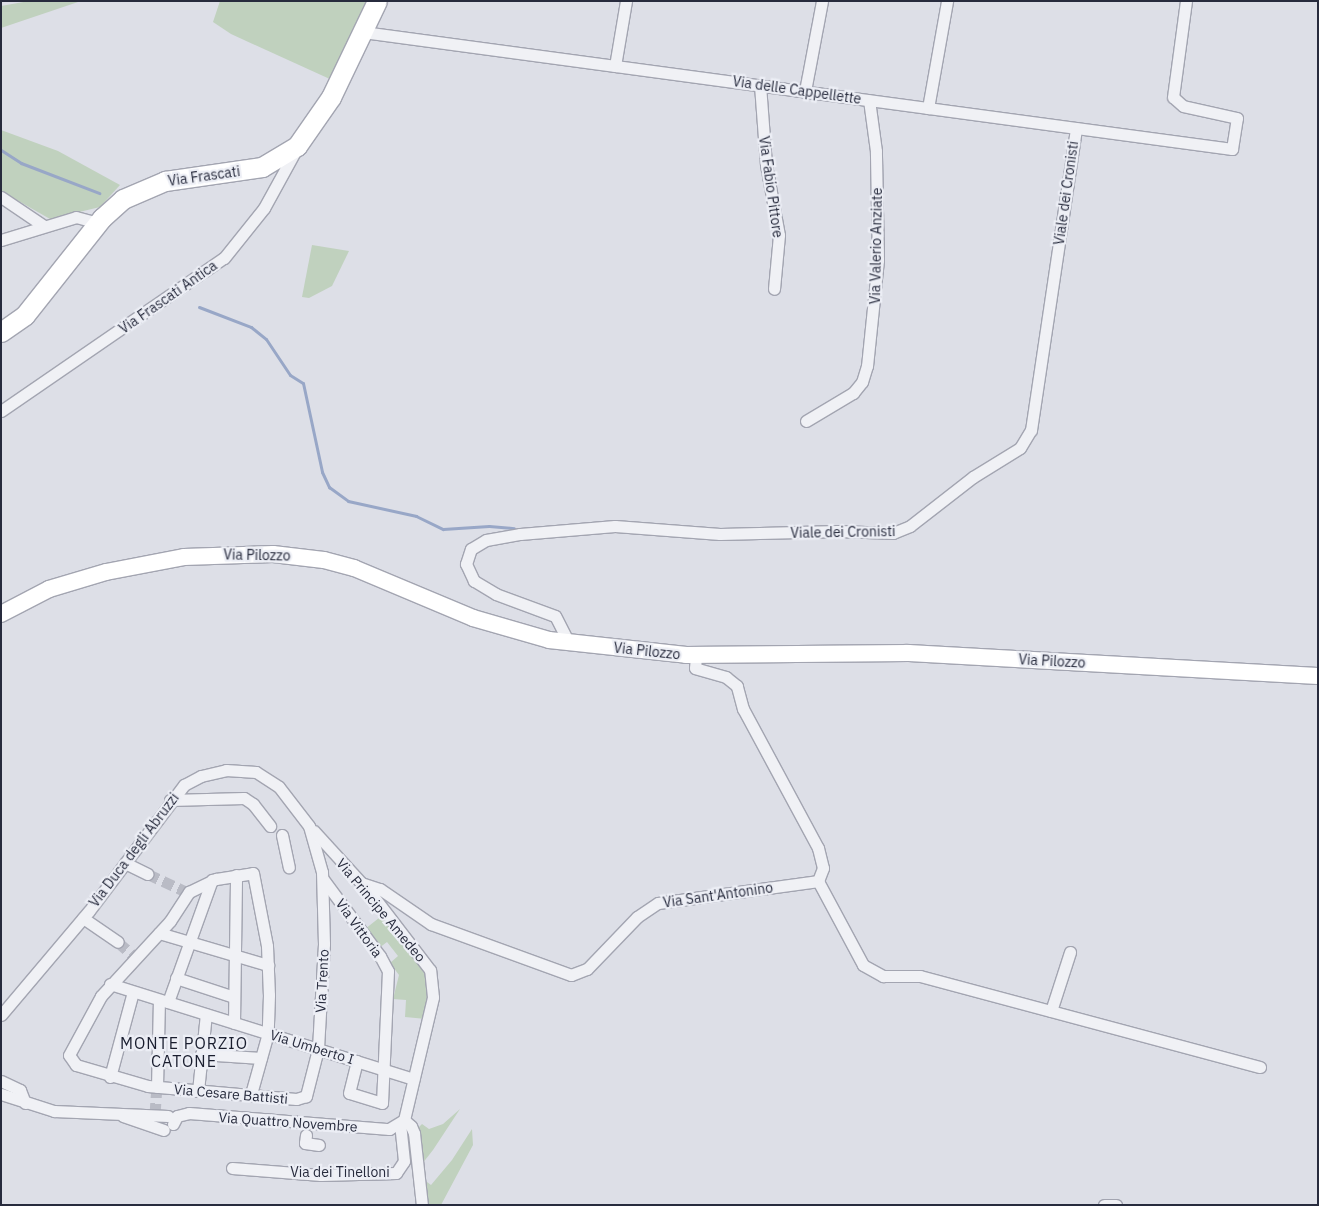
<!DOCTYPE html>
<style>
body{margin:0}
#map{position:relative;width:1319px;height:1206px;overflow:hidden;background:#dddfe7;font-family:"IBM Plex Sans",sans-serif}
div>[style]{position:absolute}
.green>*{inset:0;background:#c0d1be}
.stream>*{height:3px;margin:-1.5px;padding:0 1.5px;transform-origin:1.5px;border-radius:1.5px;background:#98a7c7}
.street-tunnel>*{height:11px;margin-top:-5.5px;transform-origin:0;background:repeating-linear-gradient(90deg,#b9bbc5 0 11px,transparent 0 16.5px)}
.roads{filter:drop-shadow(1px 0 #a3a5b1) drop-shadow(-1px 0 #a3a5b1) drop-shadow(0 1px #a3a5b1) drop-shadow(0 -1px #a3a5b1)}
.street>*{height:11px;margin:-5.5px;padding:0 5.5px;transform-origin:5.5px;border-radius:5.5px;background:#f0f1f5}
.secondary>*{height:16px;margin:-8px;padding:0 8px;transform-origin:8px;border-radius:8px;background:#fff}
.primary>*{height:19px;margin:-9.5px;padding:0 9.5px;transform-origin:9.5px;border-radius:9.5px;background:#fff}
span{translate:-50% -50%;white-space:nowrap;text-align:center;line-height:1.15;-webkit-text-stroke:4.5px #eceef5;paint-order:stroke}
.street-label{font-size:14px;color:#272b3d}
.quarter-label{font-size:16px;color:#191d2e;letter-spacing:1px}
.frame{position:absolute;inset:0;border:2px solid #272b3d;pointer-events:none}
</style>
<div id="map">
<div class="green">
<div style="clip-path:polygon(29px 1px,81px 1px,1px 28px,1px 6px)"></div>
<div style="clip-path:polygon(220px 1px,369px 1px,332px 80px,231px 34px,213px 22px)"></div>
<div style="clip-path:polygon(1px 130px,58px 151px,120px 185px,100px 207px,50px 219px,1px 191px)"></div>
<div style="clip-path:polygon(312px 245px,349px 251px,332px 286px,309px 298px,302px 297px)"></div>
<div style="clip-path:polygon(384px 914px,428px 970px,426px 1019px,405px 1017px,406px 1000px,393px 999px,399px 975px,390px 963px,398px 956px,387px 942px,379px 948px,365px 929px)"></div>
<div style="clip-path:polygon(460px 1109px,433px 1150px,422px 1164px,418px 1128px,422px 1124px,429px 1129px,443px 1124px)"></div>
<div style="clip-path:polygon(472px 1129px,473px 1145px,441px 1205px,427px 1205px,424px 1185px,427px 1182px,431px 1185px,452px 1160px)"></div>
</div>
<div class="stream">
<div style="left:1px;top:150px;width:24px;rotate:33deg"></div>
<div style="left:21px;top:163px;width:84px;rotate:21deg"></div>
<div style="left:199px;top:307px;width:56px;rotate:21deg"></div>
<div style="left:251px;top:327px;width:19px;rotate:39deg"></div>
<div style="left:266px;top:339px;width:43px;rotate:56.3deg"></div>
<div style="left:290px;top:375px;width:15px;rotate:32deg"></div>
<div style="left:303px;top:383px;width:91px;rotate:77.9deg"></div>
<div style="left:322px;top:472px;width:17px;rotate:65deg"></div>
<div style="left:329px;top:487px;width:24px;rotate:36deg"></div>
<div style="left:348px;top:501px;width:70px;rotate:12.4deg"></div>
<div style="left:416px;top:516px;width:30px;rotate:26deg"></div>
<div style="left:443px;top:529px;width:46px;rotate:-3.7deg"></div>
<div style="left:489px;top:526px;width:25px;rotate:5deg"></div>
</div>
<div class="street-tunnel">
<div style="left:148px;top:874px;width:41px;rotate:24.7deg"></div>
<div style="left:118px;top:942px;width:23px;rotate:41deg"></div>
<div style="left:155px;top:1114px;width:27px;rotate:-86deg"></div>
</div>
<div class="roads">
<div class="street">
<div style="left:363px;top:32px;width:877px;rotate:7.67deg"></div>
<div style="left:1232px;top:149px;width:31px;rotate:-81deg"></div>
<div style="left:1237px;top:118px;width:55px;rotate:-167.5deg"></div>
<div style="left:1183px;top:106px;width:13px;rotate:-138deg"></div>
<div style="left:1173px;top:97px;width:97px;rotate:-82.3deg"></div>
<div style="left:615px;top:66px;width:66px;rotate:-80.4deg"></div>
<div style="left:760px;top:85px;width:80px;rotate:85.7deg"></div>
<div style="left:766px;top:165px;width:71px;rotate:79.5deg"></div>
<div style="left:779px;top:235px;width:54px;rotate:95.3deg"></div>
<div style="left:805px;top:91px;width:92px;rotate:-79.3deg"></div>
<div style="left:928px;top:108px;width:109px;rotate:-79.9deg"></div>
<div style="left:1px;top:197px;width:52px;rotate:34deg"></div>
<div style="left:1px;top:240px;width:78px;rotate:-17deg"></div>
<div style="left:76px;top:217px;width:24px;rotate:15deg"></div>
<div style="left:1px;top:411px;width:270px;rotate:-34.5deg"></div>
<div style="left:224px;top:258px;width:64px;rotate:-51.3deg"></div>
<div style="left:264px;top:208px;width:68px;rotate:-61.2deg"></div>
<div style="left:806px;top:421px;width:55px;rotate:-30.8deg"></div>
<div style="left:853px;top:393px;width:14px;rotate:-51deg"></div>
<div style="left:862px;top:382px;width:17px;rotate:-73deg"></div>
<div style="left:867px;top:366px;width:107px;rotate:-84.1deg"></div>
<div style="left:878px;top:260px;width:109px;rotate:-91.1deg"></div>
<div style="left:876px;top:151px;width:51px;rotate:-97.8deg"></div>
<div style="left:569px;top:643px;width:30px;rotate:-117deg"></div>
<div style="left:555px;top:616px;width:63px;rotate:-159.6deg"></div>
<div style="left:496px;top:594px;width:26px;rotate:-149deg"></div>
<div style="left:474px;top:581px;width:19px;rotate:-115deg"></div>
<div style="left:466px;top:564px;width:16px;rotate:-72deg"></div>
<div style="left:471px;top:549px;width:17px;rotate:-31deg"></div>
<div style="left:486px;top:540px;width:35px;rotate:-10deg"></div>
<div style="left:520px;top:534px;width:95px;rotate:-4.8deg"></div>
<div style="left:615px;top:526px;width:105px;rotate:4.4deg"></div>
<div style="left:720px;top:534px;width:118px;rotate:-1.5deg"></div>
<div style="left:838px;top:531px;width:55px;rotate:2.1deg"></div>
<div style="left:893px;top:533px;width:18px;rotate:-22deg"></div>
<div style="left:910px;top:526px;width:80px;rotate:-37.9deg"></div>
<div style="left:973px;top:477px;width:55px;rotate:-31.7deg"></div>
<div style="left:1020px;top:448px;width:21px;rotate:-59deg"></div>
<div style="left:1031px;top:430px;width:305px;rotate:-81.5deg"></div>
<div style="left:170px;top:800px;width:74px;rotate:-1.5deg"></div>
<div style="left:244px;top:798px;width:11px;rotate:34deg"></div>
<div style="left:253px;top:804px;width:28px;rotate:52deg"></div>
<div style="left:282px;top:835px;width:33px;rotate:78deg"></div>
<div style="left:125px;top:863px;width:25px;rotate:26deg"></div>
<div style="left:323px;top:879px;width:96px;rotate:53.5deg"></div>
<div style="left:380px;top:956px;width:17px;rotate:62deg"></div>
<div style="left:388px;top:971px;width:132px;rotate:92.6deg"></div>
<div style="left:382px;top:1103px;width:34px;rotate:-163deg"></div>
<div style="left:349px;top:1093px;width:33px;rotate:-76deg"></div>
<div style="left:818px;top:881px;width:95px;rotate:61.8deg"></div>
<div style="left:863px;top:965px;width:23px;rotate:29deg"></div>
<div style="left:883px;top:976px;width:37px"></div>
<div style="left:920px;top:976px;width:352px;rotate:15deg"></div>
<div style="left:361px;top:883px;width:20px;rotate:18deg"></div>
<div style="left:380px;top:889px;width:62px;rotate:34.5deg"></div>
<div style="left:431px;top:924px;width:149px;rotate:20deg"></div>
<div style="left:571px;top:975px;width:17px;rotate:-21deg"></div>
<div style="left:587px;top:969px;width:72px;rotate:-46.1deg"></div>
<div style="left:637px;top:917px;width:25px;rotate:-34deg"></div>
<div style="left:658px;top:903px;width:162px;rotate:-7.8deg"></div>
<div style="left:818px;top:881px;width:14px;rotate:-69deg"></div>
<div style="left:823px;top:868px;width:21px;rotate:-104deg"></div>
<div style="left:818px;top:848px;width:158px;rotate:-118.3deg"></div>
<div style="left:743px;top:709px;width:24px;rotate:-105deg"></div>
<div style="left:737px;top:686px;width:14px;rotate:-141deg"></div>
<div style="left:726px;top:677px;width:32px;rotate:-164deg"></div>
<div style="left:695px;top:668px;width:12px;rotate:-85deg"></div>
<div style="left:83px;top:918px;width:42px;rotate:34.4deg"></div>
<div style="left:159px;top:933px;width:114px;rotate:16.4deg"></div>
<div style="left:176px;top:978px;width:61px;rotate:18.1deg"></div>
<div style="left:110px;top:984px;width:318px;rotate:17.4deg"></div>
<div style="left:168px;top:1002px;width:130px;rotate:-70.2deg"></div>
<div style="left:1051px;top:1011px;width:62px;rotate:-72.1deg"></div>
<div style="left:1px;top:1015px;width:136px;rotate:-49.8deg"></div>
<div style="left:89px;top:911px;width:158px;rotate:-53deg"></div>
<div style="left:184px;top:785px;width:19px;rotate:-28deg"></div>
<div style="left:201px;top:776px;width:26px;rotate:-13deg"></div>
<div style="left:226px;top:770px;width:30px;rotate:4deg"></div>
<div style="left:256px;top:772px;width:27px;rotate:33deg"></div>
<div style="left:279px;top:787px;width:49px;rotate:52.4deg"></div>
<div style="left:309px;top:826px;width:48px;rotate:74.2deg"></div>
<div style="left:322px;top:872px;width:72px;rotate:88.4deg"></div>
<div style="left:324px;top:944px;width:105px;rotate:93.3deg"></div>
<div style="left:318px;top:1049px;width:49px;rotate:104.3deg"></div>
<div style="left:306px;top:1096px;width:10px;rotate:163deg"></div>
<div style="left:296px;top:1099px;width:149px;rotate:-175deg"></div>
<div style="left:148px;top:1086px;width:75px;rotate:-163.7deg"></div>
<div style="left:76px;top:1065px;width:12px;rotate:-125deg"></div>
<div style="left:69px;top:1055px;width:67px;rotate:-61.5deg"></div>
<div style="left:101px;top:996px;width:102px;rotate:-47.4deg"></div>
<div style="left:170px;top:921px;width:35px;rotate:-57deg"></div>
<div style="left:189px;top:892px;width:30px;rotate:-26deg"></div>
<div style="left:216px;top:879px;width:37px;rotate:-9deg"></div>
<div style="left:253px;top:873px;width:74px;rotate:79.1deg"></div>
<div style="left:267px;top:946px;width:49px;rotate:87.7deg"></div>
<div style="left:269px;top:995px;width:38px;rotate:92deg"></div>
<div style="left:268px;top:1033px;width:63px;rotate:105.6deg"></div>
<div style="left:234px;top:1023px;width:148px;rotate:-89.2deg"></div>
<div style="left:201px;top:1054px;width:60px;rotate:3.8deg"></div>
<div style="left:110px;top:1077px;width:88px;rotate:-74.9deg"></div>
<div style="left:1px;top:1081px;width:21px;rotate:25deg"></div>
<div style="left:20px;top:1090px;width:14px;rotate:69deg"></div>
<div style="left:157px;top:1087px;width:87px;rotate:-88.7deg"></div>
<div style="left:198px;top:1091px;width:77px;rotate:-84.1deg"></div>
<div style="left:1px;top:1094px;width:56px;rotate:17.8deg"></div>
<div style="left:54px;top:1111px;width:114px;rotate:2.5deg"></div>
<div style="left:123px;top:1116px;width:43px;rotate:18.9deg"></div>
<div style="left:404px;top:1120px;width:9px;rotate:41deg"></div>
<div style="left:411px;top:1126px;width:8px;rotate:67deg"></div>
<div style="left:414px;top:1133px;width:72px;rotate:83.7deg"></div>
<div style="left:173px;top:1124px;width:9px;rotate:-63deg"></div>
<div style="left:177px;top:1116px;width:12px;rotate:-14deg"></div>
<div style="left:189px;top:1113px;width:201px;rotate:4.6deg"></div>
<div style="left:389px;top:1129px;width:17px;rotate:-31deg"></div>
<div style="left:404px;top:1120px;width:126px;rotate:-76.7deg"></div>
<div style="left:433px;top:997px;width:27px;rotate:-96deg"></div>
<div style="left:430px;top:970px;width:92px;rotate:-127.5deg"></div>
<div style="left:374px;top:897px;width:89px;rotate:-132.3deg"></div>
<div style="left:306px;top:1135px;width:8px;rotate:97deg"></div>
<div style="left:305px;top:1143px;width:14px;rotate:8deg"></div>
<div style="left:232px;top:1168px;width:89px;rotate:4.5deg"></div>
<div style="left:321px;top:1175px;width:75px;rotate:-1.5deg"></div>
<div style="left:396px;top:1173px;width:14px;rotate:-56deg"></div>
<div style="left:404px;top:1161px;width:37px;rotate:-96deg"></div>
<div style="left:1104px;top:1205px;width:12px"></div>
</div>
<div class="secondary">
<div style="left:1px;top:614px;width:54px;rotate:-27.5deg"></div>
<div style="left:49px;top:589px;width:59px;rotate:-16.6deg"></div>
<div style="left:106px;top:572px;width:79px;rotate:-10.9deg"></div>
<div style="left:184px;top:557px;width:89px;rotate:-1.9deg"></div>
<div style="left:273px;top:554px;width:51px;rotate:6.7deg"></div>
<div style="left:324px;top:560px;width:31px;rotate:15deg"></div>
<div style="left:354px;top:568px;width:129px;rotate:22.8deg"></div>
<div style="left:473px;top:618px;width:79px;rotate:16.1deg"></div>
<div style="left:549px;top:640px;width:138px;rotate:6.2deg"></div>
<div style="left:686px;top:655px;width:222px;rotate:-0.5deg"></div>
<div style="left:908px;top:653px;width:411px;rotate:3.2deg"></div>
</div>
<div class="primary">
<div style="left:1px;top:332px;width:29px;rotate:-35deg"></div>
<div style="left:25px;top:315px;width:124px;rotate:-51.6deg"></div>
<div style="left:102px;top:218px;width:28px;rotate:-42deg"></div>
<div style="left:123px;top:199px;width:46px;rotate:-23.2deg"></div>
<div style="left:165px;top:181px;width:98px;rotate:-8.2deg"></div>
<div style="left:262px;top:167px;width:41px;rotate:-31deg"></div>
<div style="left:297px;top:146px;width:60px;rotate:-55.2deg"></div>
<div style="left:331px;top:97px;width:106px;rotate:-64.4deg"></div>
</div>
</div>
<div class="street-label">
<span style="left:797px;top:90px;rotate:8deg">Via delle Cappellette</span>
<span style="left:204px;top:176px;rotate:-8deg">Via Frascati</span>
<span style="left:771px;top:187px;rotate:82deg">Via Fabio Pittore</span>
<span style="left:1066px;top:193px;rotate:-82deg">Viale dei Cronisti</span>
<span style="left:876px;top:246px;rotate:-89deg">Via Valerio Anziate</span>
<span style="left:168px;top:297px;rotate:-35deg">Via Frascati Antica</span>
<span style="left:843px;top:532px;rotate:-1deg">Viale dei Cronisti</span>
<span style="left:257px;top:555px;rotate:1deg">Via Pilozzo</span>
<span style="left:647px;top:651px;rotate:6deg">Via Pilozzo</span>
<span style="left:1052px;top:661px;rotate:3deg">Via Pilozzo</span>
<span style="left:134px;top:850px;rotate:-53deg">Via Duca degli Abruzzi</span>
<span style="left:718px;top:895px;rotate:-8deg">Via Sant'Antonino</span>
<span style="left:381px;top:910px;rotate:50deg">Via Principe Amedeo</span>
<span style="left:359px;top:928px;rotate:54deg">Via Vittoria</span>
<span style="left:322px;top:981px;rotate:-87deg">Via Trento</span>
<span style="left:312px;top:1047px;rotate:17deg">Via Umberto I</span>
<span style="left:231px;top:1094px;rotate:5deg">Via Cesare Battisti</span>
<span style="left:288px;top:1122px;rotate:4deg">Via Quattro Novembre</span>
<span style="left:340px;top:1172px">Via dei Tinelloni</span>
</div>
<div class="quarter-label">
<span style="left:184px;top:1052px">MONTE PORZIO<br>CATONE</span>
</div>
<div class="frame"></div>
</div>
